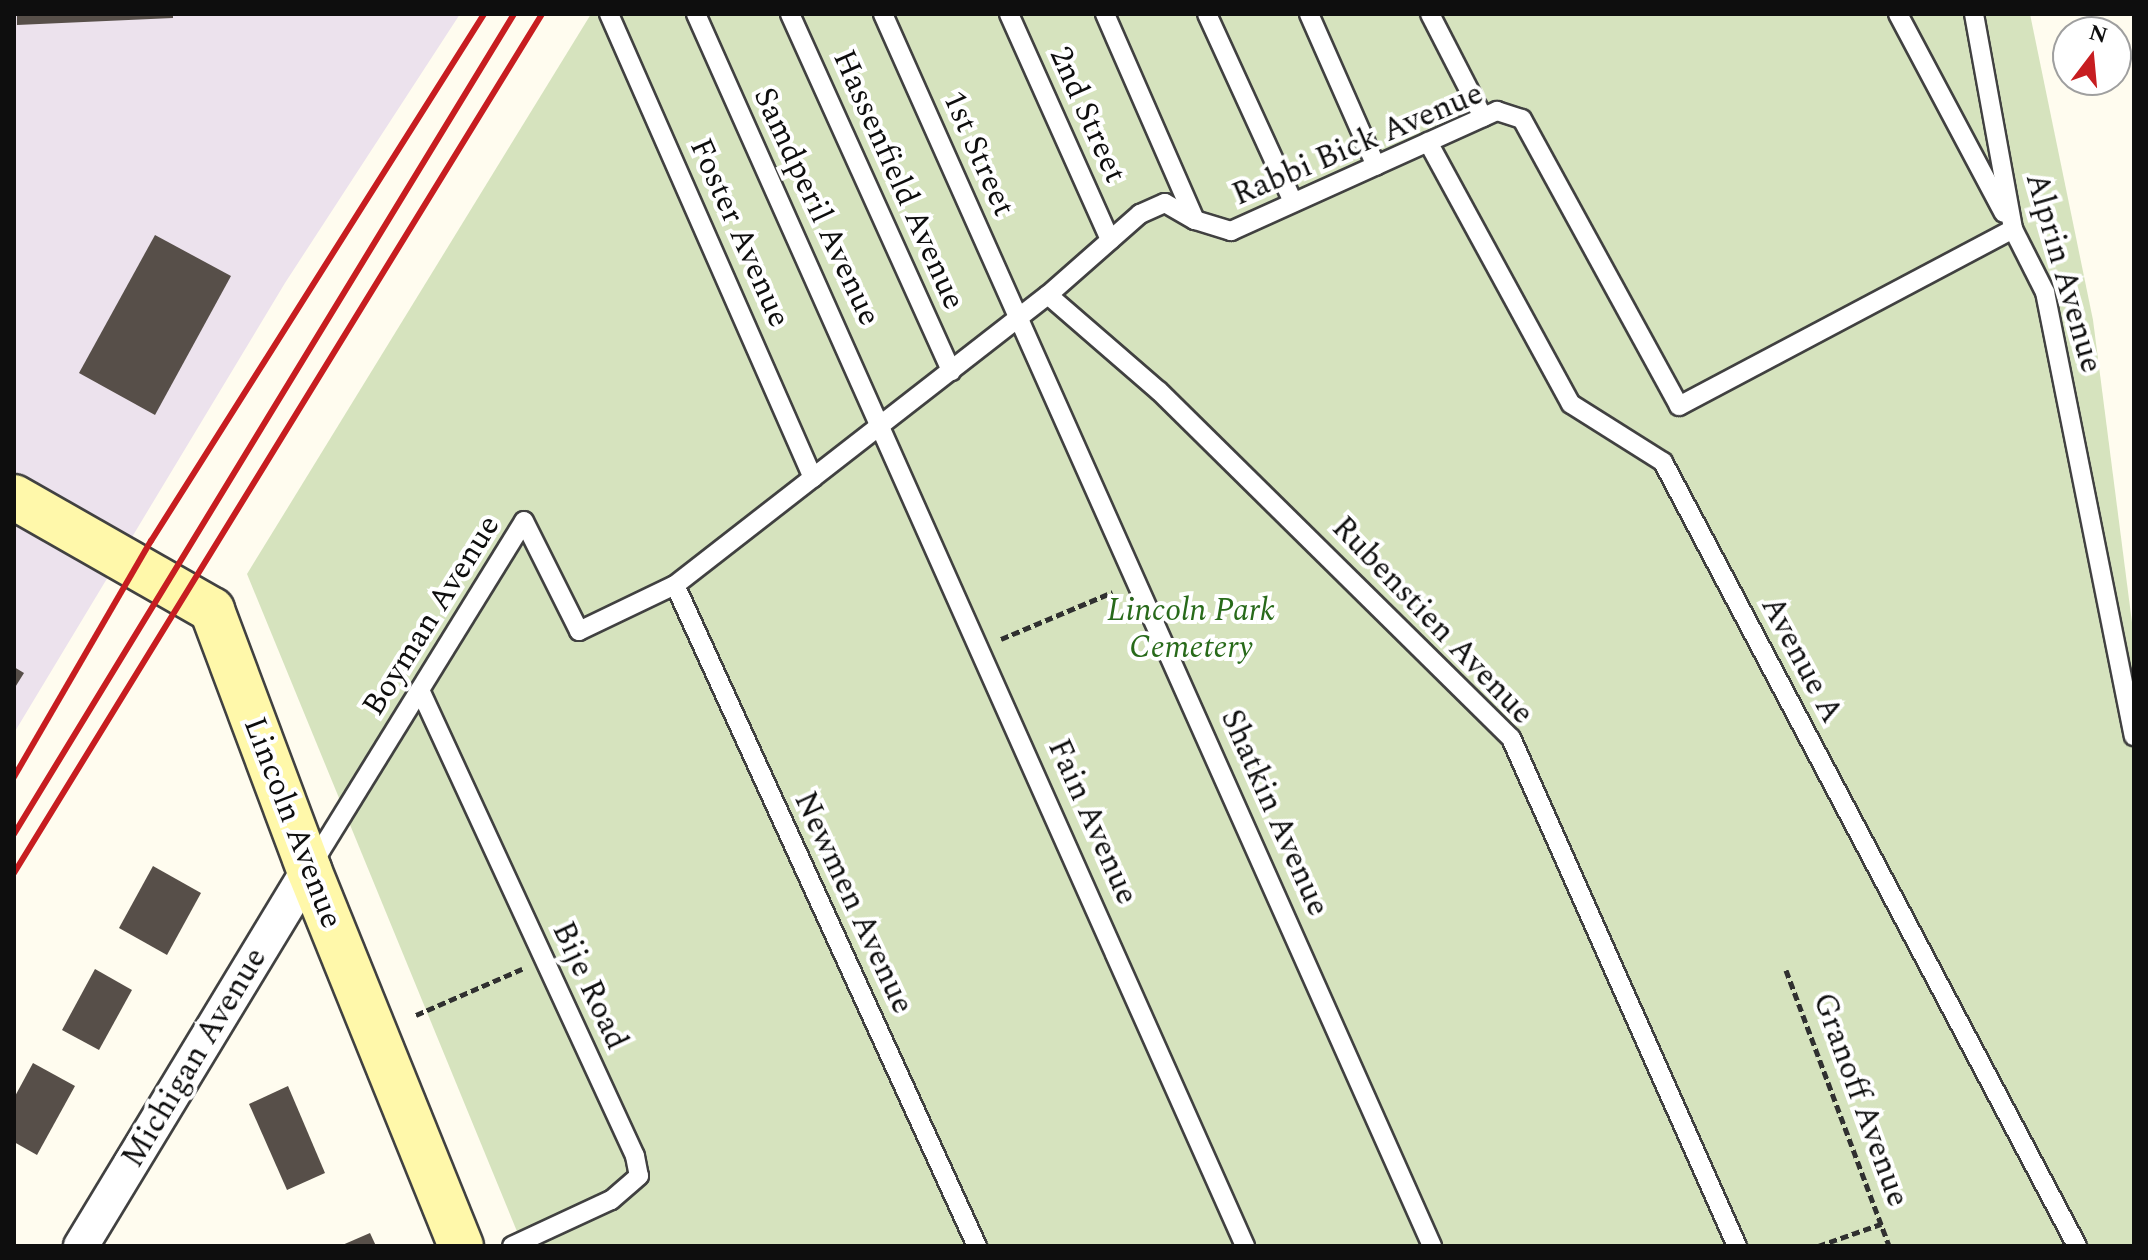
<!DOCTYPE html>
<style>
body{margin:0}
#map{position:relative;width:2148px;height:1260px;overflow:hidden;background:#fffcef;font-family:Spectral,serif}
div>[style]{position:absolute}
.industrial>*{inset:0;background:#ece2ed}
.cemetery>*{inset:0;background:#d6e3be}
.building>*{inset:0;background:#574f49}
.path>*{height:5px;margin-top:-2.5px;transform-origin:0;background:repeating-linear-gradient(90deg,#303030 0 8px,transparent 0 12px)}
.roads{filter:drop-shadow(2px 0 #414141) drop-shadow(-2px 0 #414141) drop-shadow(0 2px #414141) drop-shadow(0 -2px #414141)}
.lane>*{height:18px;margin:-9px;padding:0 9px;transform-origin:9px;border-radius:9px;background:#fff}
.street>*{height:34px;margin:-17px;padding:0 17px;transform-origin:17px;border-radius:17px;background:#fff}
.secondary>*{height:44px;margin:-22px;padding:0 22px;transform-origin:22px;border-radius:22px;background:#fff8aa}
.rail>*{height:6px;margin:-3px;padding:0 3px;transform-origin:3px;border-radius:3px;background:#c71d20}
span{translate:-50% -50%;white-space:nowrap;text-align:center;line-height:1.15;-webkit-text-stroke:8px #fff;paint-order:stroke}
.street-label{font-size:32px;color:#0e0e0e}
.park-label{font-size:32px;color:#286a1a;font-style:italic}
.frame{position:absolute;inset:0;border:16px solid #0e0e0e;pointer-events:none}
.north{position:absolute;left:2052px;top:16px;width:80px;height:80px;box-sizing:border-box;background:#fff;border:2px solid #9f9f9f;border-radius:50%;rotate:16deg;font-size:22px;font-weight:700;line-height:32px;text-align:center;color:#0e0e0e}
.north::after{content:'';display:block;margin:auto;width:28px;height:36px;background:#c71d20;clip-path:polygon(50% 0,100% 100%,50% 72%,0 100%)}
</style>
<div id="map">
<div class="industrial">
<div style="clip-path:polygon(14px 14px,460px 14px,285px 283px,14px 733px)"></div>
</div>
<div class="cemetery">
<div style="clip-path:polygon(591px 14px,2030px 14px,2093px 320px,2134px 638px,2134px 1246px,523px 1246px,247px 574px)"></div>
</div>
<div class="building">
<div style="clip-path:polygon(17px 14px,173px 14px,173px 18px,17px 25px)"></div>
<div style="clip-path:polygon(155px 235px,231px 276px,155px 415px,79px 373px)"></div>
<div style="clip-path:polygon(14px 667px,24px 673px,14px 689px)"></div>
<div style="clip-path:polygon(153px 866px,201px 893px,167px 955px,119px 928px)"></div>
<div style="clip-path:polygon(95px 969px,132px 990px,99px 1050px,62px 1030px)"></div>
<div style="clip-path:polygon(33px 1063px,75px 1086px,37px 1155px,14px 1142px,14px 1098px)"></div>
<div style="clip-path:polygon(288px 1086px,325px 1173px,287px 1190px,249px 1104px)"></div>
<div style="clip-path:polygon(370px 1233px,376px 1246px,340px 1246px)"></div>
</div>
<div class="path">
<div style="left:1001px;top:639px;width:121px;rotate:-22.8deg"></div>
<div style="left:1786px;top:970px;width:295px;rotate:69.5deg"></div>
<div style="left:416px;top:1015px;width:116px;rotate:-23.5deg"></div>
<div style="left:1818px;top:1246px;width:67px;rotate:-19.2deg"></div>
</div>
<div class="roads">
<div class="lane">
<div style="left:609px;top:14px;width:507px;rotate:66.27deg"></div>
<div style="left:696px;top:14px;width:1349px;rotate:65.98deg"></div>
<div style="left:790px;top:14px;width:392px;rotate:65.7deg"></div>
<div style="left:883px;top:14px;width:1349px;rotate:65.98deg"></div>
<div style="left:1009px;top:14px;width:248px;rotate:65.9deg"></div>
<div style="left:1105px;top:14px;width:225px;rotate:66.4deg"></div>
<div style="left:1207px;top:14px;width:207px;rotate:65.4deg"></div>
<div style="left:1309px;top:14px;width:166px;rotate:66.2deg"></div>
<div style="left:1430px;top:14px;width:116px;rotate:62.8deg"></div>
<div style="left:1898px;top:14px;width:225px;rotate:62deg"></div>
<div style="left:1974px;top:14px;width:219px;rotate:79.7deg"></div>
<div style="left:2013px;top:229px;width:71px;rotate:63.1deg"></div>
<div style="left:2045px;top:292px;width:453px;rotate:78.7deg"></div>
<div style="left:1428px;top:142px;width:298px;rotate:61.4deg"></div>
<div style="left:1571px;top:404px;width:109px;rotate:32.2deg"></div>
<div style="left:1663px;top:462px;width:887px;rotate:62.16deg"></div>
<div style="left:1048px;top:295px;width:147px;rotate:40.9deg"></div>
<div style="left:1159px;top:391px;width:494px;rotate:44.6deg"></div>
<div style="left:1511px;top:738px;width:556px;rotate:66.02deg"></div>
<div style="left:524px;top:521px;width:123px;rotate:63.4deg"></div>
<div style="left:579px;top:631px;width:106px;rotate:-25.6deg"></div>
<div style="left:675px;top:585px;width:472px;rotate:-37.9deg"></div>
<div style="left:1048px;top:295px;width:123px;rotate:-41.4deg"></div>
<div style="left:1140px;top:214px;width:27px;rotate:-24deg"></div>
<div style="left:1165px;top:203px;width:34px;rotate:30deg"></div>
<div style="left:1195px;top:220px;width:38px;rotate:17deg"></div>
<div style="left:1231px;top:231px;width:292px;rotate:-24.3deg"></div>
<div style="left:1497px;top:111px;width:26px;rotate:18deg"></div>
<div style="left:1522px;top:119px;width:327px;rotate:61.3deg"></div>
<div style="left:1679px;top:406px;width:378px;rotate:-27.9deg"></div>
<div style="left:675px;top:585px;width:727px;rotate:65.45deg"></div>
<div style="left:420px;top:690px;width:513px;rotate:65.23deg"></div>
<div style="left:635px;top:1156px;width:20px;rotate:79deg"></div>
<div style="left:639px;top:1176px;width:37px;rotate:139deg"></div>
<div style="left:611px;top:1200px;width:109px;rotate:155.1deg"></div>
<div style="left:311px;top:866px;width:405px;rotate:-58.3deg"></div>
</div>
<div class="street">
<div style="left:81px;top:1246px;width:440px;rotate:-58.8deg"></div>
</div>
<div class="secondary">
<div style="left:14px;top:497px;width:228px;rotate:29.7deg"></div>
<div style="left:212px;top:610px;width:278px;rotate:69.5deg"></div>
<div style="left:309px;top:870px;width:406px;rotate:68deg"></div>
</div>
</div>
<div class="rail">
<div style="left:14px;top:777px;width:273px;rotate:-59.9deg"></div>
<div style="left:151px;top:541px;width:623px;rotate:-57.71deg"></div>
<div style="left:14px;top:834px;width:960px;rotate:-58.63deg"></div>
<div style="left:14px;top:873px;width:1008px;rotate:-58.42deg"></div>
</div>
<div class="street-label">
<span style="left:1087px;top:115px;rotate:66deg">2nd Street</span>
<span style="left:1358px;top:145px;rotate:-23deg">Rabbi Bick Avenue</span>
<span style="left:978px;top:154px;rotate:66deg">1st Street</span>
<span style="left:898px;top:180px;rotate:66deg">Hassenfield Avenue</span>
<span style="left:816px;top:207px;rotate:65deg">Samdperil Avenue</span>
<span style="left:739px;top:233px;rotate:66deg">Foster Avenue</span>
<span style="left:2063px;top:273px;rotate:74deg">Alprin Avenue</span>
<span style="left:432px;top:616px;rotate:-58deg">Boyman Avenue</span>
<span style="left:1432px;top:621px;rotate:46deg">Rubenstien Avenue</span>
<span style="left:1801px;top:660px;rotate:62deg">Avenue A</span>
<span style="left:1274px;top:813px;rotate:66deg">Shatkin Avenue</span>
<span style="left:1092px;top:822px;rotate:66deg">Fain Avenue</span>
<span style="left:292px;top:823px;rotate:69deg">Lincoln Avenue</span>
<span style="left:853px;top:903px;rotate:65deg">Newmen Avenue</span>
<span style="left:589px;top:986px;rotate:65deg">Bije Road</span>
<span style="left:195px;top:1058px;rotate:-59deg">Michigan Avenue</span>
<span style="left:1860px;top:1100px;rotate:70deg">Granoff Avenue</span>
</div>
<div class="park-label">
<span style="left:1191px;top:630px">Lincoln Park<br>Cemetery</span>
</div>
<div class="frame"></div>
<div class="north">N</div>
</div>
